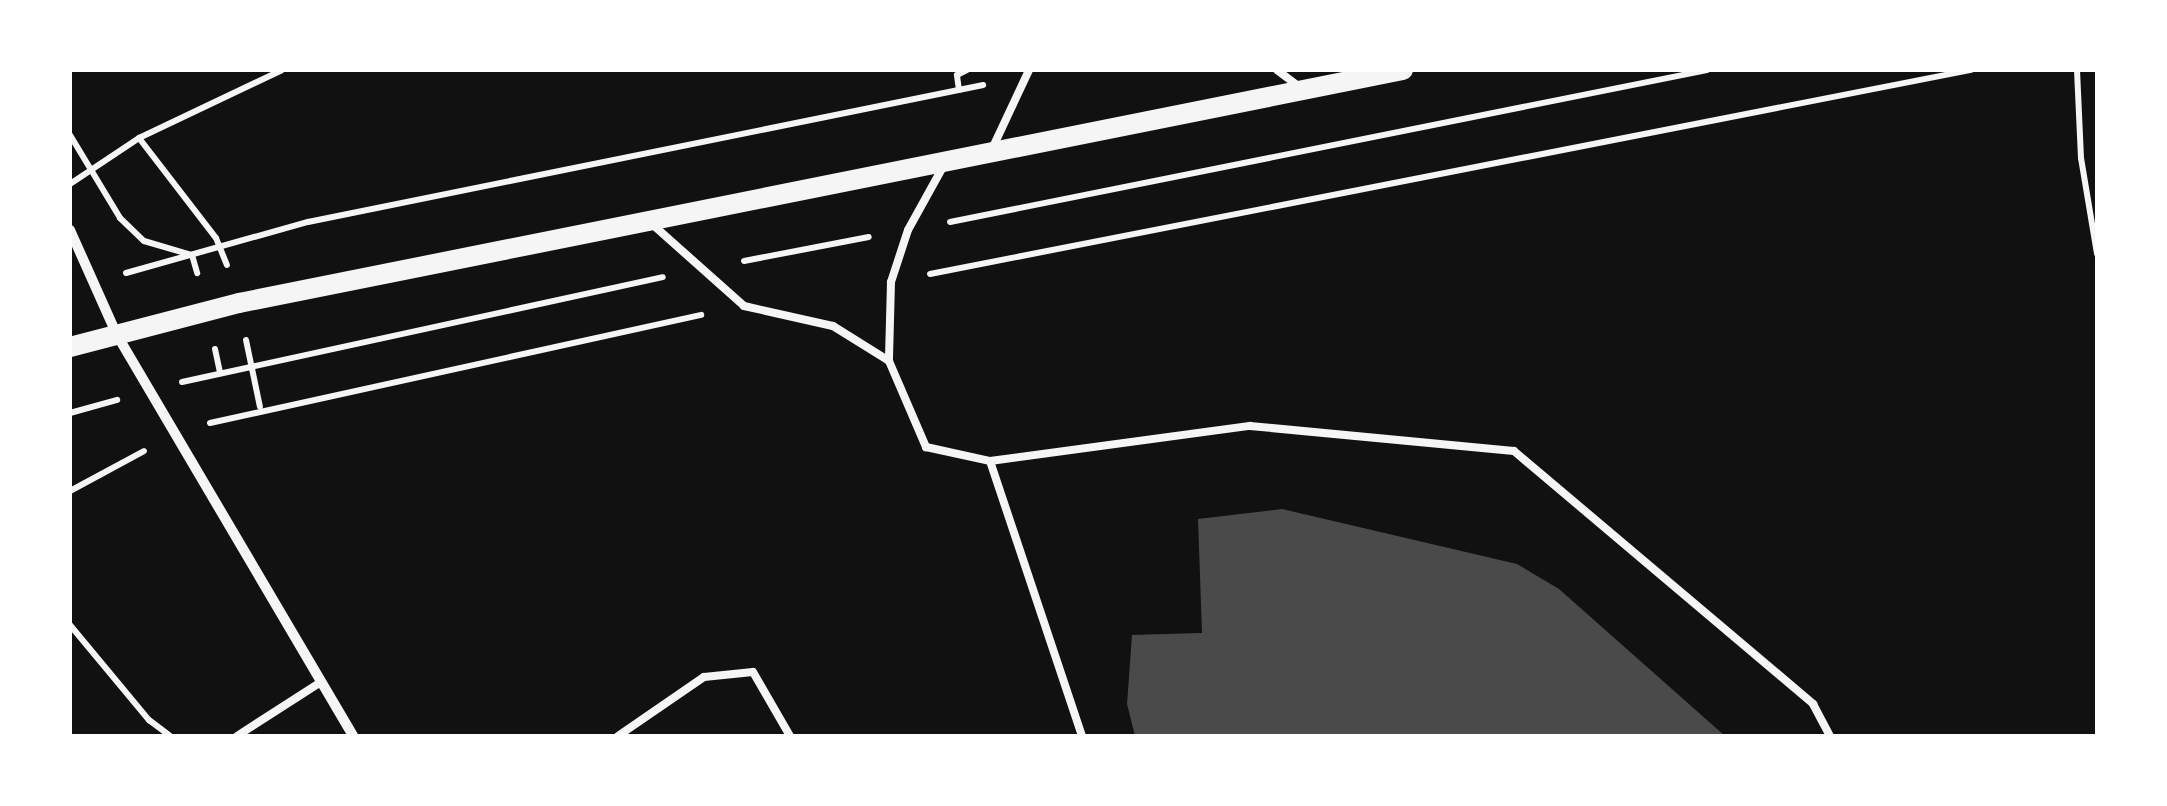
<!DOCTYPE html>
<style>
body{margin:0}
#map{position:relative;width:2167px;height:806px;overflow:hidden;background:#111;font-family:Roboto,sans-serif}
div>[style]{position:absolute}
.building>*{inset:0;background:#4a4a4a}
.path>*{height:6px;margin:-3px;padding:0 3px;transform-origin:3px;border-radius:3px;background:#f5f5f5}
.service>*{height:8px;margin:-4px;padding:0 4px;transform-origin:4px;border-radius:4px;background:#f5f5f5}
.minor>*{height:10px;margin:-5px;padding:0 5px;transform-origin:5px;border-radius:5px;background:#f5f5f5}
.secondary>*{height:20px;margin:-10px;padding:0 10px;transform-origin:10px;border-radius:10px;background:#f5f5f5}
span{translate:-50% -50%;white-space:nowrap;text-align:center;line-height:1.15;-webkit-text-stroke:10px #fff;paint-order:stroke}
.frame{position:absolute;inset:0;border:72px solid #fff;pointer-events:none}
</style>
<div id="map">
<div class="building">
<div style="clip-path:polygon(1282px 509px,1517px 564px,1559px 589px,1725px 736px,1135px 736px,1127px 704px,1132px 635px,1202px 633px,1198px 519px)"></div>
</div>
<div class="path">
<div style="left:2077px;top:70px;width:88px;rotate:87.4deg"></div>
<div style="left:2081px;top:158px;width:97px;rotate:80.5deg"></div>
<div style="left:959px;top:90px;width:15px;rotate:-98deg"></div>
<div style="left:957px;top:75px;width:11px;rotate:-27deg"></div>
<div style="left:70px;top:135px;width:97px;rotate:58.9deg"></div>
<div style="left:120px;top:218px;width:33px;rotate:44deg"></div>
<div style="left:144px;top:241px;width:50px;rotate:16.3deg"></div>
<div style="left:192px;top:255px;width:19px;rotate:74deg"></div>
<div style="left:139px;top:138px;width:126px;rotate:52.4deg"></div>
<div style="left:216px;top:238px;width:29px;rotate:68deg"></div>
<div style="left:70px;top:184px;width:83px;rotate:-33.7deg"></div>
<div style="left:139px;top:138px;width:158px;rotate:-25.4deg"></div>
<div style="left:950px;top:222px;width:772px;rotate:-11.35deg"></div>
<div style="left:744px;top:261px;width:127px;rotate:-10.9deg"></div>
<div style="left:126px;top:273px;width:189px;rotate:-15.7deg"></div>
<div style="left:308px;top:222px;width:689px;rotate:-11.47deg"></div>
<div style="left:930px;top:274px;width:1061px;rotate:-11.09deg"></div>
<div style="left:246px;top:340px;width:68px;rotate:78.2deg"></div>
<div style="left:215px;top:349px;width:24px;rotate:78deg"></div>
<div style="left:182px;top:382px;width:492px;rotate:-12.3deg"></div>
<div style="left:70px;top:413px;width:49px;rotate:-15.5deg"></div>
<div style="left:210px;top:423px;width:503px;rotate:-12.41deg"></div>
<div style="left:70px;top:491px;width:84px;rotate:-28.4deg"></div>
<div style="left:70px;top:625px;width:124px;rotate:50.3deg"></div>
<div style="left:149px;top:720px;width:26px;rotate:37deg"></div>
</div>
<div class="service">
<div style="left:1277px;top:70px;width:26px;rotate:37deg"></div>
<div style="left:993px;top:147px;width:85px;rotate:-64.9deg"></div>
<div style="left:944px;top:165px;width:74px;rotate:119deg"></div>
<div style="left:908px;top:230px;width:55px;rotate:108.1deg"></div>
<div style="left:891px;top:282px;width:79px;rotate:91.5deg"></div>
<div style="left:889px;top:361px;width:94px;rotate:66.7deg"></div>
<div style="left:926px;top:447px;width:66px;rotate:12.3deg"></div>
<div style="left:990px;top:461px;width:262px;rotate:-7.7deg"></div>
<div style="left:1250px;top:426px;width:265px;rotate:5.4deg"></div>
<div style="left:1514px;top:451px;width:392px;rotate:40.2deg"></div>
<div style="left:1813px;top:704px;width:36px;rotate:62deg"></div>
<div style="left:652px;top:224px;width:123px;rotate:41.7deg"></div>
<div style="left:744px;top:306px;width:91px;rotate:12.7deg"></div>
<div style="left:833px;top:326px;width:66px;rotate:32deg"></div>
<div style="left:990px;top:461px;width:290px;rotate:71.5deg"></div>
<div style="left:237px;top:736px;width:100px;rotate:-32.7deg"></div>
<div style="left:618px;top:736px;width:104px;rotate:-34.5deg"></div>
<div style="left:704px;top:677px;width:49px;rotate:-5.8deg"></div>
<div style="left:753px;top:672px;width:74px;rotate:60deg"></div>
</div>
<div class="minor">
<div style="left:70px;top:230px;width:115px;rotate:65.9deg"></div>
<div style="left:117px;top:335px;width:465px;rotate:59.5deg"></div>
</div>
<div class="secondary">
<div style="left:70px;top:347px;width:175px;rotate:-14.6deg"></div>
<div style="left:239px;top:303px;width:1187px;rotate:-11.32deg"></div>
</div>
<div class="frame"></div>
</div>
